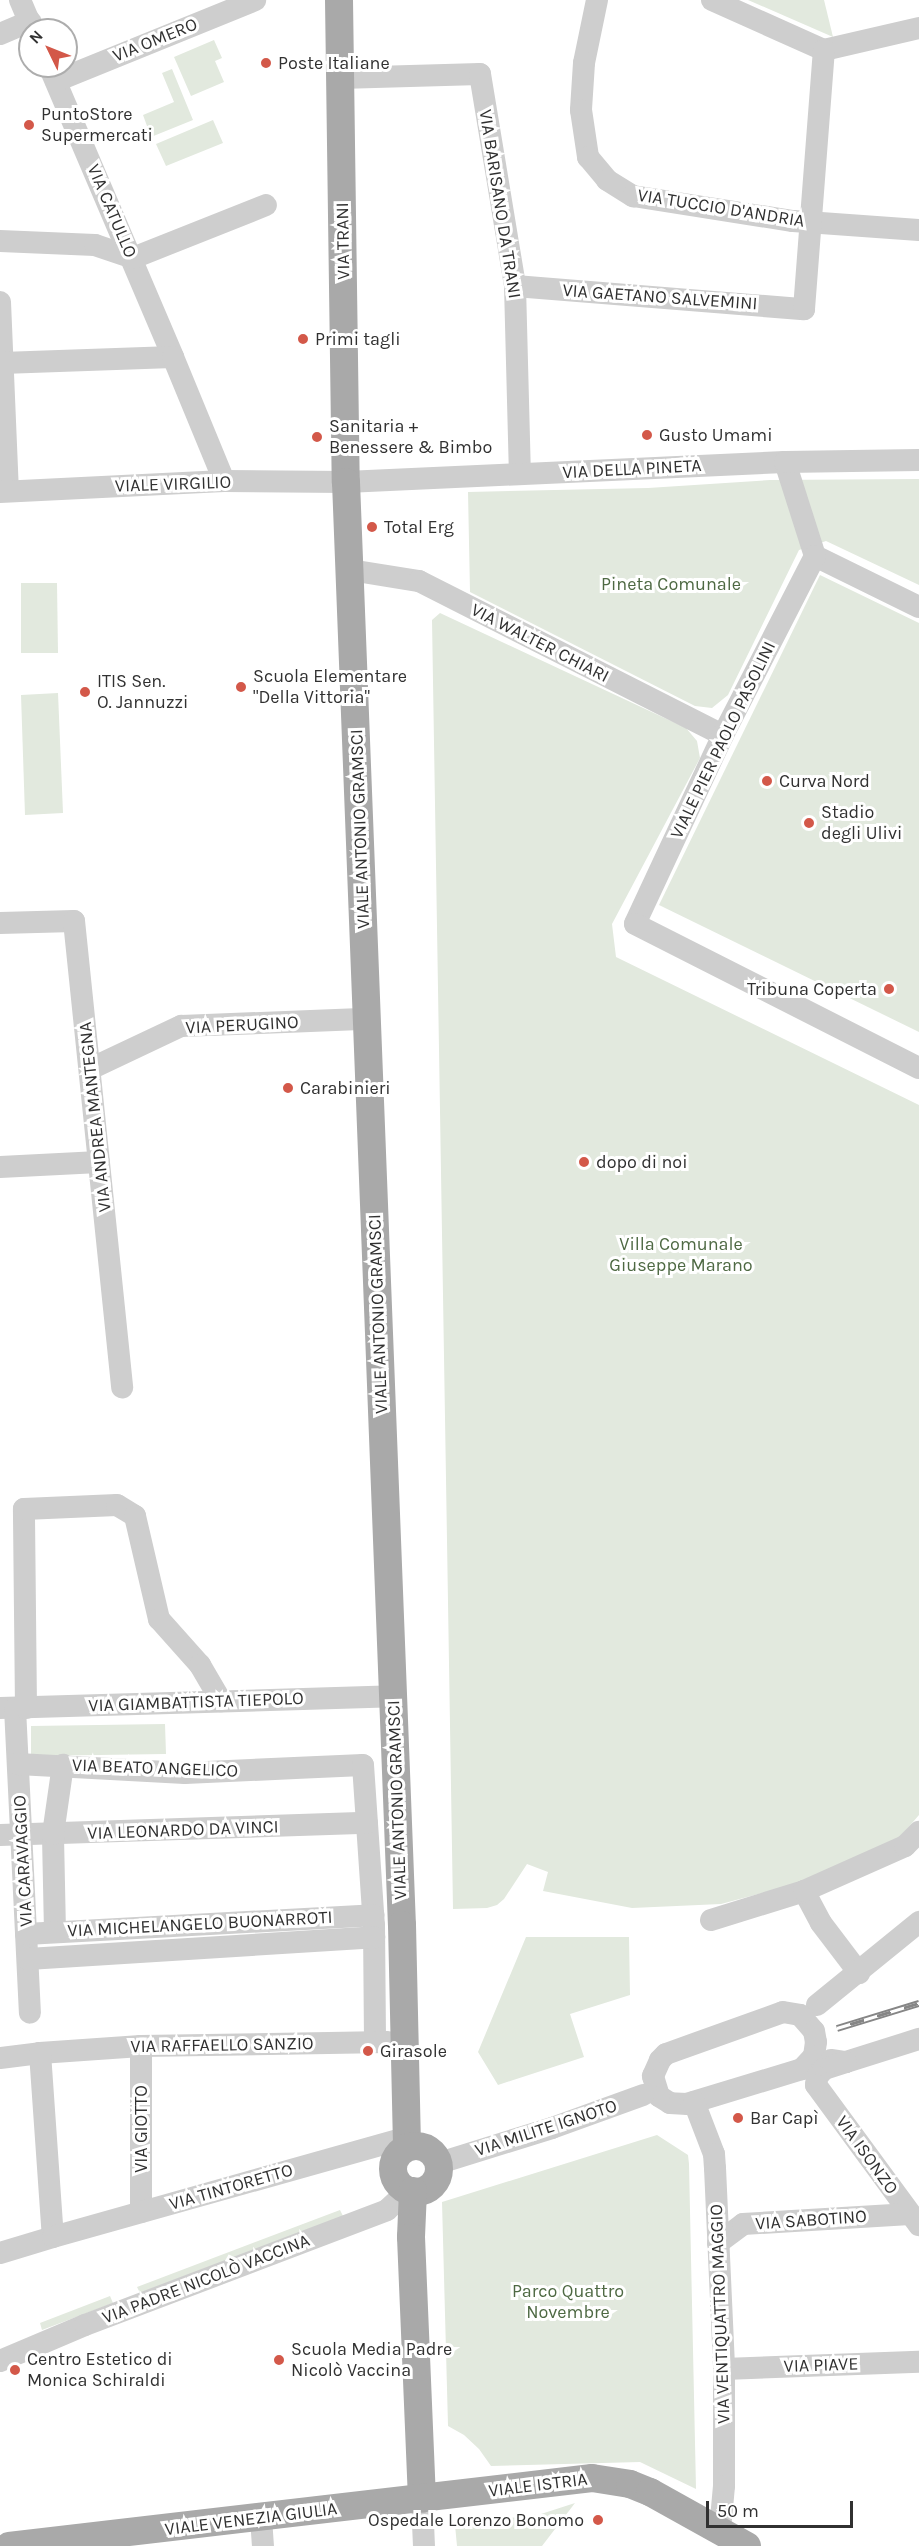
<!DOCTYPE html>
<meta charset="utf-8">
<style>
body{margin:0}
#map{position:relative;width:919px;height:2546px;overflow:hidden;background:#fff;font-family:Karla,sans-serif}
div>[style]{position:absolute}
.green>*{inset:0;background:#e2e9de}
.minor>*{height:22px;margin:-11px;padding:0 11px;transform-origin:11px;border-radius:11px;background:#cecece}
.major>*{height:28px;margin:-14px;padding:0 14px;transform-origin:14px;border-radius:14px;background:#a9a9a9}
.major>.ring{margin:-14px;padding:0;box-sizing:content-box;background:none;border:28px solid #a9a9a9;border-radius:50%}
.rail>*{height:7px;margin-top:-3.5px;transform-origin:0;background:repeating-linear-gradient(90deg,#fff 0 14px,#868686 0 28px);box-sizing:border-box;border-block:2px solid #868686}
.dots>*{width:16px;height:16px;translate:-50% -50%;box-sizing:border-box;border:3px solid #fff;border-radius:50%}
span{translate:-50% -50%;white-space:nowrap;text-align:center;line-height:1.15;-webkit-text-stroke:6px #fff;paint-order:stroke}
.street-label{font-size:18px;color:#313131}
.poi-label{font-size:18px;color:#313131}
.left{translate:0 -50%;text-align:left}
.right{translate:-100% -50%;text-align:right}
.park-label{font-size:18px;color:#4e6943}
.north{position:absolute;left:18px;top:18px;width:60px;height:60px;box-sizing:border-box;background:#fff;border:2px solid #adadad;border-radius:50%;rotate:313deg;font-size:16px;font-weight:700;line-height:24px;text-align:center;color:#313131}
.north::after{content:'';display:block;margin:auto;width:21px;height:27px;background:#d35849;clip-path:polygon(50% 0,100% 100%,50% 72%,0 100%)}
.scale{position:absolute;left:706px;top:2501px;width:147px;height:27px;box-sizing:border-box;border:3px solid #313131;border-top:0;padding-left:8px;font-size:18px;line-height:21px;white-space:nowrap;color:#313131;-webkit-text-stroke:4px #fff;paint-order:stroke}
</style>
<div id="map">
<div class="green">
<div style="clip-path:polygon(748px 0,824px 0,833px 37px)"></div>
<div style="clip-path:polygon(214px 40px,222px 58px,215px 61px,224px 82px,191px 96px,174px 57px)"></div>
<div style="clip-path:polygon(172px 69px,193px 120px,151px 137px,143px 115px,174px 102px,162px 73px)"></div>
<div style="clip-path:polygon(213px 120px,223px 143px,166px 166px,156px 144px)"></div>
<div style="clip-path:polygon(919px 479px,919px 585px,826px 541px,799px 550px,728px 695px,712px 708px,695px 706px,470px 592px,468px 492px,648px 488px,770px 480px)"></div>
<div style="clip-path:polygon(820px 575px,919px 623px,919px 1032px,659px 905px)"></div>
<div style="clip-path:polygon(21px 583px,57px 583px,58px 653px,21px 653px)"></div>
<div style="clip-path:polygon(440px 613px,686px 728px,697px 741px,700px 758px,612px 924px,616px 957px,919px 1105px,919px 1815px,900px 1837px,800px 1883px,721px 1904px,632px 1908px,543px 1891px,548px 1872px,527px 1864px,504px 1899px,497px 1905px,487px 1908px,453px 1909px,432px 620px)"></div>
<div style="clip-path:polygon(58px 693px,63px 813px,25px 815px,21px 695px)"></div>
<div style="clip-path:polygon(165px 1724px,166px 1754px,31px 1756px,31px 1726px)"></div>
<div style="clip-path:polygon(526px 1937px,629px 1937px,630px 1995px,570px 2014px,584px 2057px,498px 2085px,478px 2052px)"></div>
<div style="clip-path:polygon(657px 2135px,688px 2155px,689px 2164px,696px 2489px,640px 2462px,491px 2466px,479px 2449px,464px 2435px,448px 2426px,442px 2202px)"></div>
<div style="clip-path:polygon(340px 2210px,343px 2216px,140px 2293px,137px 2287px)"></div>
<div style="clip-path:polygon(110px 2296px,113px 2303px,42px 2330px,40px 2323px)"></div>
<div style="clip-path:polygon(575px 2503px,542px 2546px,457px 2546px,455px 2525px,541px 2514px)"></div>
</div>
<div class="minor">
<div style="left:20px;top:0;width:33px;rotate:67deg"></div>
<div style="left:597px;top:0;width:64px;rotate:101.7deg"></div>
<div style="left:584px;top:63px;width:47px;rotate:93.7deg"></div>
<div style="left:581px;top:110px;width:48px;rotate:81.5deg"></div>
<div style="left:588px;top:157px;width:30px;rotate:50deg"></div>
<div style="left:607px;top:180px;width:31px;rotate:32deg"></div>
<div style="left:633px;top:196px;width:162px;rotate:8.9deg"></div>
<div style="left:793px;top:221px;width:126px;rotate:4.1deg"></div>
<div style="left:712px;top:0;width:123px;rotate:24.1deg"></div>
<div style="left:824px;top:50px;width:98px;rotate:-13deg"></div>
<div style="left:0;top:34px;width:33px;rotate:-23deg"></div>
<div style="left:49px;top:66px;width:316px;rotate:66.9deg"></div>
<div style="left:340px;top:78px;width:140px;rotate:-1.6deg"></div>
<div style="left:480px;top:74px;width:215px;rotate:80.6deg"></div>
<div style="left:515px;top:286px;width:188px;rotate:88.5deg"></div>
<div style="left:56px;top:81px;width:215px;rotate:-22.1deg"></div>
<div style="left:0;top:241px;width:95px;rotate:2.4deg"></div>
<div style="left:95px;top:245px;width:40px;rotate:18.9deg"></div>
<div style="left:133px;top:258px;width:143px;rotate:-21.7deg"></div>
<div style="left:515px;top:286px;width:290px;rotate:4.6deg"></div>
<div style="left:804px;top:309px;width:260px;rotate:-85.6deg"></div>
<div style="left:0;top:302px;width:189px;rotate:87.6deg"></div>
<div style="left:2px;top:363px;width:171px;rotate:-2deg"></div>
<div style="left:173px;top:357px;width:134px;rotate:67.6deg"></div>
<div style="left:785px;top:462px;width:99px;rotate:72.3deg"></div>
<div style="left:0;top:492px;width:224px;rotate:-2.8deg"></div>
<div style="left:224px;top:481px;width:122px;rotate:0.5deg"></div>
<div style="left:346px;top:482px;width:439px;rotate:-2.6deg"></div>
<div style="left:785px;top:462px;width:134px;rotate:-0.9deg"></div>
<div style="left:350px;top:570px;width:70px;rotate:9.1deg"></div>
<div style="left:419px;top:581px;width:341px;rotate:26.9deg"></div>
<div style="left:919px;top:607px;width:116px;rotate:-153.9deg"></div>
<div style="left:815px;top:556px;width:201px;rotate:117.2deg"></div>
<div style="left:723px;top:735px;width:208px;rotate:115deg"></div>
<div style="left:635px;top:924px;width:318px;rotate:26.9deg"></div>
<div style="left:0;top:923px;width:74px;rotate:-1.5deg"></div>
<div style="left:74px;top:921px;width:469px;rotate:84.1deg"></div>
<div style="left:90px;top:1069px;width:101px;rotate:-25.3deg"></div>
<div style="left:181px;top:1026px;width:186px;rotate:-2.2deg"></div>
<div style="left:0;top:1167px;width:99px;rotate:-2.9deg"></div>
<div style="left:0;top:1708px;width:393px;rotate:-1.7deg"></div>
<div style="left:15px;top:1708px;width:305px;rotate:87.2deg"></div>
<div style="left:26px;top:1708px;width:199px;rotate:-90.6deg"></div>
<div style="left:24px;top:1509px;width:93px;rotate:-2.5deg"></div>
<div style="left:117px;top:1505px;width:21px;rotate:31deg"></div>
<div style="left:135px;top:1516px;width:106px;rotate:76.9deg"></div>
<div style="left:159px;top:1619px;width:62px;rotate:48.3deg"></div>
<div style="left:200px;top:1665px;width:42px;rotate:59.7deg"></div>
<div style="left:18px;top:1764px;width:167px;rotate:3.1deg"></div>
<div style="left:185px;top:1773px;width:178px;rotate:-2.6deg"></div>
<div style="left:363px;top:1765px;width:160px;rotate:86.1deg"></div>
<div style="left:374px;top:1925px;width:116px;rotate:89.5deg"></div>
<div style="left:0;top:1835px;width:367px;rotate:-1.9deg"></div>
<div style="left:804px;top:1891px;width:36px;rotate:62deg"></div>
<div style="left:821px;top:1923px;width:63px;rotate:52.8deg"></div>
<div style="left:711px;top:1920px;width:97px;rotate:-17.3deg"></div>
<div style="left:804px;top:1891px;width:111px;rotate:-24deg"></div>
<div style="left:905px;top:1846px;width:20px;rotate:-45deg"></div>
<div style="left:55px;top:1932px;width:98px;rotate:-91.2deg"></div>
<div style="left:53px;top:1834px;width:70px;rotate:-81.8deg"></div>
<div style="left:26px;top:1934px;width:348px;rotate:-3.1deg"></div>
<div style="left:28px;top:1959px;width:347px;rotate:-3.6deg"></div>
<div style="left:817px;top:2005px;width:132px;rotate:-39.1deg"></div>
<div style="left:783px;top:2012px;width:17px;rotate:10deg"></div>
<div style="left:800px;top:2015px;width:21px;rotate:49deg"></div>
<div style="left:814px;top:2031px;width:11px;rotate:80deg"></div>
<div style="left:816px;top:2042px;width:14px;rotate:98deg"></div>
<div style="left:814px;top:2056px;width:18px;rotate:133deg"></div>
<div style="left:802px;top:2069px;width:120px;rotate:163.1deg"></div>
<div style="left:687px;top:2104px;width:17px;rotate:-177deg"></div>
<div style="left:670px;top:2103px;width:13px;rotate:-148deg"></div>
<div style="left:659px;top:2096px;width:21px;rotate:-107deg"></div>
<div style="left:653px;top:2076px;width:17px;rotate:-66deg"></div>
<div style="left:660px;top:2060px;width:8px;rotate:-45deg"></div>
<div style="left:666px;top:2054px;width:124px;rotate:-19.7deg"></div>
<div style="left:40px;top:2053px;width:101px;rotate:-4deg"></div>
<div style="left:141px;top:2046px;width:247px;rotate:-0.9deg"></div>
<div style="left:0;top:2058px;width:40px;rotate:-7.1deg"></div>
<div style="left:40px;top:2053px;width:184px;rotate:86deg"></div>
<div style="left:53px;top:2237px;width:55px;rotate:163.2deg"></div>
<div style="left:831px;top:2060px;width:15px;rotate:8deg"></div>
<div style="left:846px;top:2062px;width:77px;rotate:-17.5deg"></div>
<div style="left:846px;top:2062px;width:23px;rotate:162deg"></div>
<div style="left:824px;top:2069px;width:11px;rotate:131deg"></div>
<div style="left:817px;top:2077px;width:8px;rotate:97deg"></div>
<div style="left:816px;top:2085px;width:174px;rotate:53.7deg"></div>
<div style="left:694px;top:2102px;width:56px;rotate:69deg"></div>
<div style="left:714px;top:2154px;width:14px;rotate:86deg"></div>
<div style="left:715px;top:2168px;width:201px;rotate:87.4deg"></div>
<div style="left:724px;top:2369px;width:117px;rotate:90deg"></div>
<div style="left:724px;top:2486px;width:44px;rotate:95.2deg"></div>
<div style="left:449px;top:2160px;width:108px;rotate:-17.3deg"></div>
<div style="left:552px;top:2128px;width:97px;rotate:-19.9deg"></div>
<div style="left:141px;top:2212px;width:166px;rotate:-90deg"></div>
<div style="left:53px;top:2237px;width:369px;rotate:-15.7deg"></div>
<div style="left:718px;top:2243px;width:31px;rotate:-37deg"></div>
<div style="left:743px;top:2224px;width:167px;rotate:-3.4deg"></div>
<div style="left:0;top:2361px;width:92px;rotate:-23deg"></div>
<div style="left:85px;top:2325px;width:323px;rotate:-20.8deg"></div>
<div style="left:387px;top:2210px;width:18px;rotate:-43deg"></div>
<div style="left:400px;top:2198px;width:10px;rotate:-73deg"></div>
<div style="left:724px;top:2369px;width:195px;rotate:-2.1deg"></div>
<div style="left:422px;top:2499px;width:47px;rotate:87.6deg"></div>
<div style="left:261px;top:2518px;width:28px;rotate:86deg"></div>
</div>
<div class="major">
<div style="left:339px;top:0;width:482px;rotate:89.2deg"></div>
<div style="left:346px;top:482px;width:1444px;rotate:87.78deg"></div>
<div style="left:402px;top:1925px;width:222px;rotate:88.7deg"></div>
<div class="ring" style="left:393px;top:2146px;width:18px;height:18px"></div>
<div style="left:413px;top:2191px;width:46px;rotate:92.5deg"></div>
<div style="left:411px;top:2237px;width:262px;rotate:87.6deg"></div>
<div style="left:9px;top:2546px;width:587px;rotate:-6.65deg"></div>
<div style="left:592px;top:2478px;width:38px;rotate:9deg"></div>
<div style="left:630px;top:2484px;width:22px;rotate:22deg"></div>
<div style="left:650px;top:2492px;width:111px;rotate:29.1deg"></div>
</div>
<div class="rail">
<div style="left:837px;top:2028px;width:86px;rotate:-17deg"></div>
</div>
<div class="dots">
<div style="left:266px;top:63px;background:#d35849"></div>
<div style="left:29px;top:125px;background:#d35849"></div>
<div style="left:303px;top:339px;background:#d35849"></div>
<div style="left:647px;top:435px;background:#d35849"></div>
<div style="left:317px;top:437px;background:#d35849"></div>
<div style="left:372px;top:527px;background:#d35849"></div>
<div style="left:241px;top:687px;background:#d35849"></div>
<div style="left:85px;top:692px;background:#d35849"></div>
<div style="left:767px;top:781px;background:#d35849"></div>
<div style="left:809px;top:823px;background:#d35849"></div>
<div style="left:889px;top:989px;background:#d35849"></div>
<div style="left:288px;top:1088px;background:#d35849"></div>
<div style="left:584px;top:1162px;background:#d35849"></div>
<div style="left:368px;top:2051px;background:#d35849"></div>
<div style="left:738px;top:2118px;background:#d35849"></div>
<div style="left:279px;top:2360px;background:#d35849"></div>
<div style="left:15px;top:2370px;background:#d35849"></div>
<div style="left:598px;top:2520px;background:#d35849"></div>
</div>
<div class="street-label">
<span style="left:155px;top:40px;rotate:-22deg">VIA OMERO</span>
<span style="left:500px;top:204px;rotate:81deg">VIA BARISANO DA TRANI</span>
<span style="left:721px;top:208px;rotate:9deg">VIA TUCCIO D'ANDRIA</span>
<span style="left:112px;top:211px;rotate:67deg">VIA CATULLO</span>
<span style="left:343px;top:241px;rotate:-91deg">VIA TRANI</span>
<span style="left:660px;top:297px;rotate:4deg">VIA GAETANO SALVEMINI</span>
<span style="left:632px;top:469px;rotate:-3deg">VIA DELLA PINETA</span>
<span style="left:173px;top:484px;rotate:-2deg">VIALE VIRGILIO</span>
<span style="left:540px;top:643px;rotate:27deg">VIA WALTER CHIARI</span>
<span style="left:723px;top:740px;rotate:-64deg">VIALE PIER PAOLO PASOLINI</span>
<span style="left:360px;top:829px;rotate:-92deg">VIALE ANTONIO GRAMSCI</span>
<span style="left:242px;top:1025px;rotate:-3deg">VIA PERUGINO</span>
<span style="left:95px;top:1117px;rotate:-96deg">VIA ANDREA MANTEGNA</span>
<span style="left:378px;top:1314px;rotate:-92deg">VIALE ANTONIO GRAMSCI</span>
<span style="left:196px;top:1702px;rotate:-2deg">VIA GIAMBATTISTA TIEPOLO</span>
<span style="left:155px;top:1768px;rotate:2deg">VIA BEATO ANGELICO</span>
<span style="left:397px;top:1800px;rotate:-92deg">VIALE ANTONIO GRAMSCI</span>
<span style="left:183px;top:1830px;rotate:-2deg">VIA LEONARDO DA VINCI</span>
<span style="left:23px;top:1861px;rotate:-93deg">VIA CARAVAGGIO</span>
<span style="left:200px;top:1924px;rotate:-3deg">VIA MICHELANGELO BUONARROTI</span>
<span style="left:222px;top:2045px;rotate:-1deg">VIA RAFFAELLO SANZIO</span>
<span style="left:546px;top:2128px;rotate:-18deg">VIA MILITE IGNOTO</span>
<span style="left:141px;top:2129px;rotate:-90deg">VIA GIOTTO</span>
<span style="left:867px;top:2155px;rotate:54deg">VIA ISONZO</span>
<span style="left:231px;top:2187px;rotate:-16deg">VIA TINTORETTO</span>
<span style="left:811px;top:2220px;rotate:-4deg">VIA SABOTINO</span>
<span style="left:206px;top:2279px;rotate:-21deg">VIA PADRE NICOLÒ VACCINA</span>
<span style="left:720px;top:2314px;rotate:-92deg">VIA VENTIQUATTRO MAGGIO</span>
<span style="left:821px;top:2365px;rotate:-2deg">VIA PIAVE</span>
<span style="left:538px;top:2485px;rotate:-7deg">VIALE ISTRIA</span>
<span style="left:251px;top:2519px;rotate:-7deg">VIALE VENEZIA GIULIA</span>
</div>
<div class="poi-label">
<span class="left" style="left:278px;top:63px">Poste Italiane</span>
<span class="left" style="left:41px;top:125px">PuntoStore<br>Supermercati</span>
<span class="left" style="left:315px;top:339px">Primi tagli</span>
<span class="left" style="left:329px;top:437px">Sanitaria +<br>Benessere &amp; Bimbo</span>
<span class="left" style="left:659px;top:435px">Gusto Umami</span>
<span class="left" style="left:384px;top:527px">Total Erg</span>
<span class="left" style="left:253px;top:687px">Scuola Elementare<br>"Della Vittoria"</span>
<span class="left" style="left:97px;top:692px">ITIS Sen.<br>O. Jannuzzi</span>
<span class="left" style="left:779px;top:781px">Curva Nord</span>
<span class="left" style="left:821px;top:823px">Stadio<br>degli Ulivi</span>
<span class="right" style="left:877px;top:989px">Tribuna Coperta</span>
<span class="left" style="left:300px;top:1088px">Carabinieri</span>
<span class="left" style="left:596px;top:1162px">dopo di noi</span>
<span class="left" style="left:380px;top:2051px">Girasole</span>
<span class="left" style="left:750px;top:2118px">Bar Capì</span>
<span class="left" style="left:291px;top:2360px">Scuola Media Padre<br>Nicolò Vaccina</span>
<span class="left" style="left:27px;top:2370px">Centro Estetico di<br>Monica Schiraldi</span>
<span class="right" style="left:584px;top:2520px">Ospedale Lorenzo Bonomo</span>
</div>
<div class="park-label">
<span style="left:671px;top:584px">Pineta Comunale</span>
<span style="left:681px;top:1255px">Villa Comunale<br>Giuseppe Marano</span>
<span style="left:568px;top:2302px">Parco Quattro<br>Novembre</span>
</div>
<div class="north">N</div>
<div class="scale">50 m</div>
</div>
